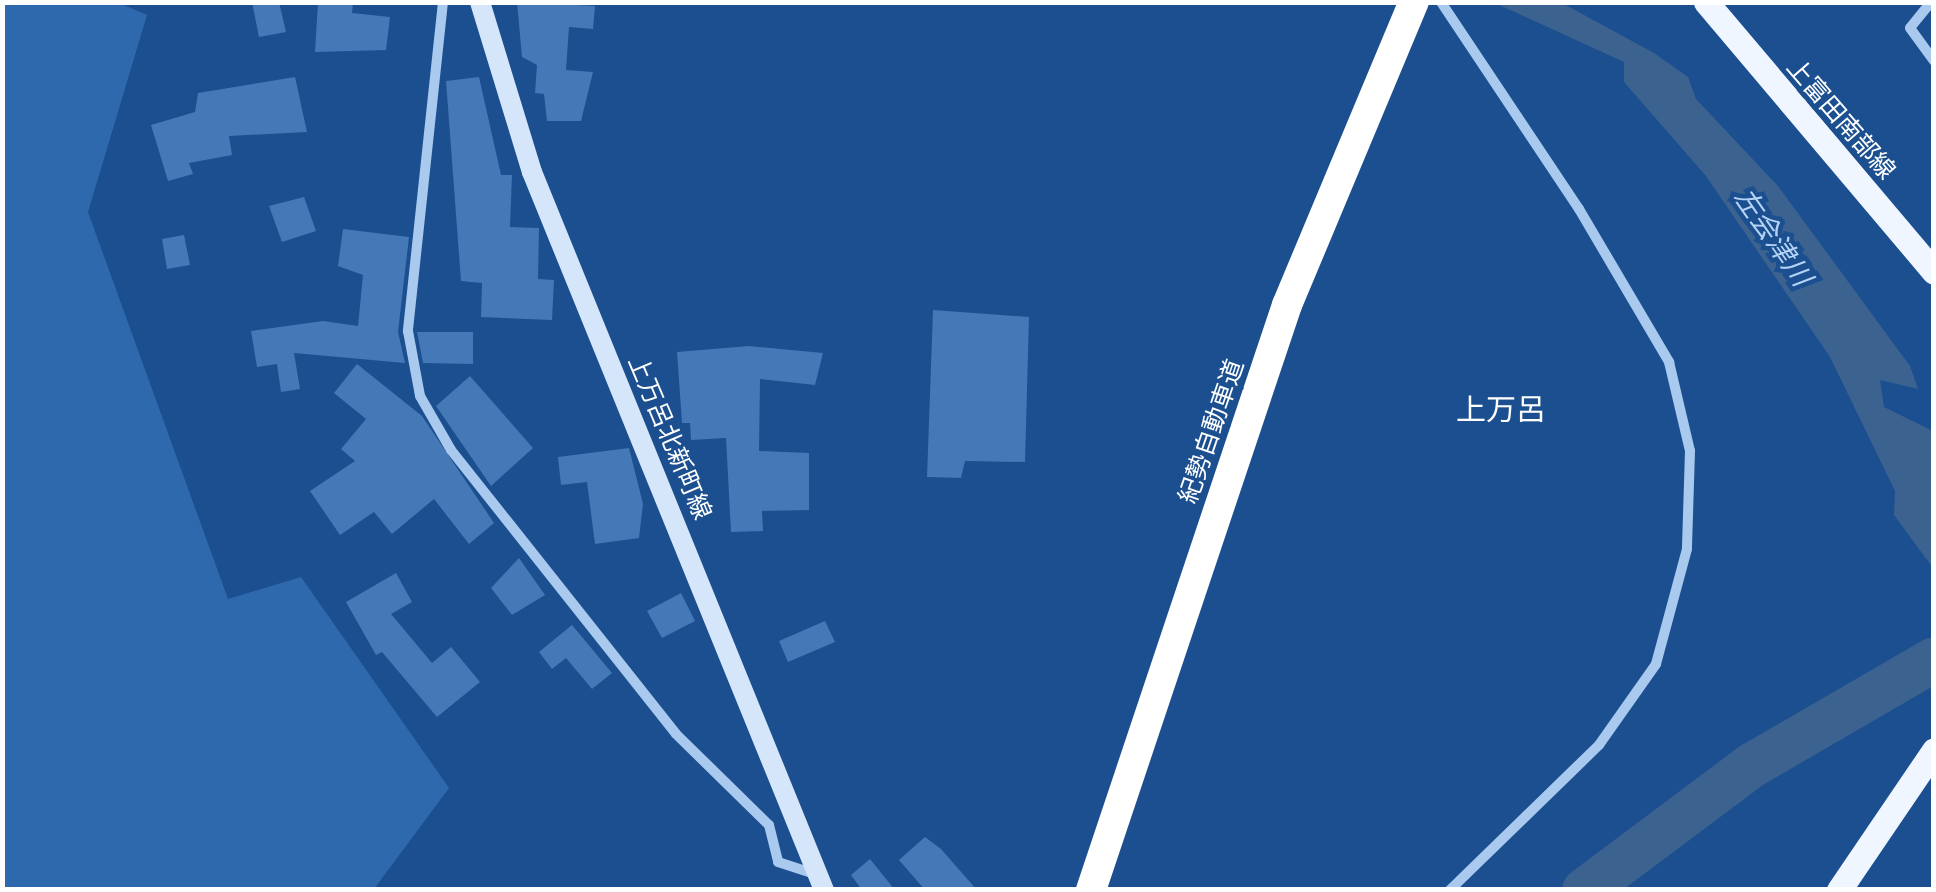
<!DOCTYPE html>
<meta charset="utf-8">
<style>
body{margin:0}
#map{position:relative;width:1936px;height:892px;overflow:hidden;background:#1b4f8f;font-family:"Noto Sans","Noto Sans JP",sans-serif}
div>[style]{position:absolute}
.green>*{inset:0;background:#2e69ad}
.water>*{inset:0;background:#3c6290}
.river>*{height:45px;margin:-22.5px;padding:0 22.5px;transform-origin:22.5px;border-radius:22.5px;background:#3c6290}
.building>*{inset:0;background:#4478b7}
.street>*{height:10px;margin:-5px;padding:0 5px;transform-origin:5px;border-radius:5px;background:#a9c9ee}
.secondary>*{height:20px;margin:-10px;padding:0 10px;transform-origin:10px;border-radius:10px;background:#d6e6fa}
.primary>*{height:25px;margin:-12.5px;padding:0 12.5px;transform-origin:12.5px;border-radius:12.5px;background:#f0f6ff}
.highway>*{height:30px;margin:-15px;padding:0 15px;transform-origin:15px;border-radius:15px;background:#fff}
span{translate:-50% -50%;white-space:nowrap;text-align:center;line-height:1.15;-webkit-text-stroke:9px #1b4f8f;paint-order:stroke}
.street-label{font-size:25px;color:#fff}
.water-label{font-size:28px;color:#b5d3f5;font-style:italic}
.quarter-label{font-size:30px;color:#fff}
.frame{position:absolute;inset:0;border:5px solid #fff;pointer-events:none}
</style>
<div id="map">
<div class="green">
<div style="clip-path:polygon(2px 3px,119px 3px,147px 15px,88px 212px,228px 599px,301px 577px,449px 788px,374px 889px,3px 889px)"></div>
</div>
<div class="water">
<div style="clip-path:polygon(1495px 3px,1562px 3px,1654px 53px,1688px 77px,1696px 99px,1778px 186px,1910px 366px,1918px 389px,1880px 380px,1884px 407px,1933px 431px,1933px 568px,1894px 515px,1895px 491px,1830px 357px,1706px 176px,1624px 82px,1624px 62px)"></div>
</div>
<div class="river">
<div style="left:1584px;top:890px;width:209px;rotate:-36.8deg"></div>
<div style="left:1751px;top:765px;width:211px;rotate:-30.1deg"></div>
</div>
<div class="building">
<div style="clip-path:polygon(252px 2px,279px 2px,286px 32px,259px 37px)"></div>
<div style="clip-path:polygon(318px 2px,353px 2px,352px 13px,390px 17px,386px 50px,315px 52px)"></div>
<div style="clip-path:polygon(517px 2px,595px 6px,593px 29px,569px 27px,566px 70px,593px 72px,581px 121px,547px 121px,544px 94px,535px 93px,537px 65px,522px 57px)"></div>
<div style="clip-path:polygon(295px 77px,307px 132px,229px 136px,232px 155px,189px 163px,193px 174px,168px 181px,151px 125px,195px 112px,198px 93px)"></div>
<div style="clip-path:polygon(479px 77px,501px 175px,512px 175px,510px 227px,539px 228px,538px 279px,554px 280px,552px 320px,481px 317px,482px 283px,461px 281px,446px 81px)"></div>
<div style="clip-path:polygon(304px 197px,316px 231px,282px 242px,269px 206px)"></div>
<div style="clip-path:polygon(343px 229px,409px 237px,398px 332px,405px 363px,294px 353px,300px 389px,281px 392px,277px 364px,257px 367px,251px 331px,323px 321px,358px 326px,363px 275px,338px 266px)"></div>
<div style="clip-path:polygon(184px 235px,190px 265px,167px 269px,162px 239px)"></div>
<div style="clip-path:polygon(933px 310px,1029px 317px,1025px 462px,965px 461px,961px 478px,927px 477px)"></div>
<div style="clip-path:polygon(417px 332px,473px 332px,473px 364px,423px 363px)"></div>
<div style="clip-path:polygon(749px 346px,823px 353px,815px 385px,760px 379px,759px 451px,809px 453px,809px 510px,762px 511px,763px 531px,731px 532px,726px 438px,691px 440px,690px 423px,682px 423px,677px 352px)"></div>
<div style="clip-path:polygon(357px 364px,422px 416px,494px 523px,469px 544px,434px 499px,392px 534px,374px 512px,340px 535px,310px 491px,355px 461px,341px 449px,366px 419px,334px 393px)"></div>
<div style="clip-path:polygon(470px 376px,533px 448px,491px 486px,436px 406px)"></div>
<div style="clip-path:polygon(629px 448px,643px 504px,639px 538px,595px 544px,587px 482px,561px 485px,558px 457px)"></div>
<div style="clip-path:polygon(519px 558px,545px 595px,512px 615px,491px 588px)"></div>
<div style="clip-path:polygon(396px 573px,412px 602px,391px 614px,432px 663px,451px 647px,480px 682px,437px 717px,382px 652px,376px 655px,346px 602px)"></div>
<div style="clip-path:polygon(681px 593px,695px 621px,662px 638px,647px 611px)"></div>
<div style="clip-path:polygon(825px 621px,835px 642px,788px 662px,779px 641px)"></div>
<div style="clip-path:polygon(572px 625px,612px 673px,592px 689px,566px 658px,552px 669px,539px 652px)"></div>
<div style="clip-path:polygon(925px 837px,941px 849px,977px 890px,925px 890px,899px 860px)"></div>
<div style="clip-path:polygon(870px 859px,895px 890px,862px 890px,851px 875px)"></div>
</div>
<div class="street">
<div style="left:443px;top:2px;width:331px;rotate:96.1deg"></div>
<div style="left:408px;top:331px;width:66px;rotate:79.5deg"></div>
<div style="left:420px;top:396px;width:62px;rotate:60.1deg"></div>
<div style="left:451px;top:450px;width:362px;rotate:51.6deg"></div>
<div style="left:676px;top:734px;width:130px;rotate:44.4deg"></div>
<div style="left:769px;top:825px;width:38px;rotate:76deg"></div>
<div style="left:778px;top:862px;width:42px;rotate:18deg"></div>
<div style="left:1441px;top:2px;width:249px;rotate:56.3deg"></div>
<div style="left:1579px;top:209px;width:178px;rotate:59.5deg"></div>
<div style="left:1669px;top:362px;width:91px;rotate:76.7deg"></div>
<div style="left:1690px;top:451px;width:98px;rotate:91.8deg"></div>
<div style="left:1687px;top:549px;width:119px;rotate:105.1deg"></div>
<div style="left:1656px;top:664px;width:99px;rotate:125.1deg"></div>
<div style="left:1599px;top:745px;width:208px;rotate:135.8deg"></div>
<div style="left:1931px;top:2px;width:33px;rotate:129deg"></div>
<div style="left:1910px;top:28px;width:41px;rotate:54deg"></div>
</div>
<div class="secondary">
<div style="left:480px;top:2px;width:178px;rotate:73deg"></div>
<div style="left:532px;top:172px;width:775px;rotate:67.87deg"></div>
</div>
<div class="primary">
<div style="left:1706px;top:2px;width:353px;rotate:49.8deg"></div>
<div style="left:1839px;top:890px;width:169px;rotate:-55.8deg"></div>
</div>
<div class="highway">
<div style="left:1091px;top:890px;width:617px;rotate:-71.48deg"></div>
<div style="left:1287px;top:305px;width:329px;rotate:-67.3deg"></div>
</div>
<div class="street-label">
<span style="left:1842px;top:118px;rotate:49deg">上富田南部線</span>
<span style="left:1210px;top:431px;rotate:-71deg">紀勢自動車道</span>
<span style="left:671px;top:437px;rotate:67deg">上万呂北新町線</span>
</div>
<div class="water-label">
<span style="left:1774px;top:236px;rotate:55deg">左会津川</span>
</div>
<div class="quarter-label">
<span style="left:1501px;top:409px">上万呂</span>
</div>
<div class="frame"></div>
</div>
